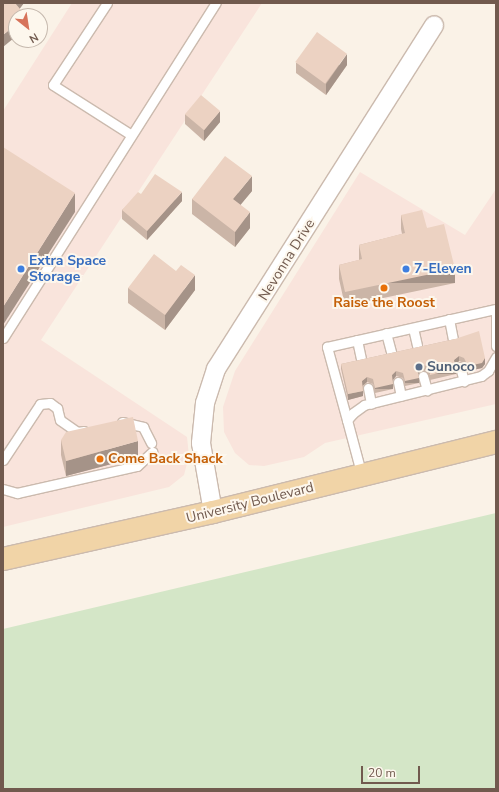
<!DOCTYPE html>
<style>
body{margin:0}
#map{position:relative;width:499px;height:792px;overflow:hidden;background:#faf2e7;font-family:"Nunito Sans",sans-serif}
div>[style]{position:absolute}
[style*='--x']{left:calc(var(--x)*1px);top:calc(var(--y)*1px);width:calc(var(--w)*1px);rotate:calc(var(--a)*1deg)}
.commercial>*{inset:0;background:#f9e4dc}
.green>*{inset:0;background:#d4e6c7}
.roads{filter:drop-shadow(1px 0 #cbbaae) drop-shadow(-1px 0 #cbbaae) drop-shadow(0 1px #cbbaae) drop-shadow(0 -1px #cbbaae)}
.service>*{height:9px;margin:-4.5px;padding:0 4.5px;transform-origin:4.5px;border-radius:4.5px;background:#fff}
.minor>*{height:18px;margin:-9px;padding:0 9px;transform-origin:9px;border-radius:9px;background:#fff}
.primary>*{height:22px;margin:-11px;padding:0 11px;transform-origin:11px;border-radius:11px;background:#f1d4a7}
.wall>*{inset:0;background:#cbb5a7}
.shaded-wall>*{inset:0;background:#a59388;transform-origin:0 0}
.building>*{inset:0;background:#ecd2c2;transform-origin:0 0}
.dots>*{width:11px;height:11px;translate:-50% -50%;box-sizing:border-box;border:2px solid #fdf7ed;border-radius:50%}
span{translate:-50% -50%;white-space:nowrap;text-align:center;line-height:1.15;-webkit-text-stroke:4px #fdf7ed;paint-order:stroke}
.street-label{font-size:14px;color:#715a4e}
.shop-label{font-size:14px;color:#366cbe;font-weight:700}
.left{translate:0 -50%;text-align:left}
.food-label{font-size:14px;color:#c56008;font-weight:700}
.service-label{font-size:14px;color:#4e5e75;font-weight:700}
.frame{position:absolute;inset:0;border:4px solid #715a4e;pointer-events:none}
.north{position:absolute;left:8px;top:8px;width:40px;height:40px;box-sizing:border-box;background:#fdf7ed;border:1px solid #c5b8ad;border-radius:50%;rotate:150deg;font-size:11px;font-weight:700;line-height:16px;text-align:center;color:#715a4e}
.north::after{content:'';display:block;margin:auto;width:14px;height:18px;background:#d7735a;clip-path:polygon(50% 0,100% 100%,50% 72%,0 100%)}
.scale{position:absolute;left:361px;top:766px;width:59px;height:18px;box-sizing:border-box;border:2px solid #715a4e;border-top:0;padding-left:5px;font-size:12px;line-height:14px;white-space:nowrap;color:#715a4e;-webkit-text-stroke:3px #fdf7ed;paint-order:stroke}
</style>
<div id="map">
<div class="commercial">
<div style="clip-path:polygon(72px 3px,262px 3px,41px 340px,187px 437px,189px 456px,184px 475px,169px 487px,3px 527px,3px 111px)"></div>
<div style="clip-path:polygon(360px 172px,465px 235px,496px 189px,496px 404px,325px 443px,304px 457px,264px 466px,249px 465px,235px 453px,224px 432px,223px 407px,235px 371px)"></div>
</div>
<div class="green">
<div style="clip-path:polygon(496px 513px,496px 789px,3px 789px,3px 629px)"></div>
</div>
<div class="roads">
<div class="service">
<div style="--x:107;--y:3;--w:98;--a:123.4"></div>
<div style="--x:53;--y:85;--w:91;--a:32.5"></div>
<div style="--x:496;--y:314;--w:32;--a:90"></div>
<div style="--x:449;--y:319;--w:20;--a:79"></div>
<div style="--x:413;--y:328;--w:18;--a:77"></div>
<div style="--x:386;--y:333;--w:20;--a:75"></div>
<div style="--x:3;--y:338;--w:397;--a:-57.6"></div>
<div style="--x:357;--y:340;--w:19;--a:78"></div>
<div style="--x:460;--y:367;--w:15;--a:74"></div>
<div style="--x:423;--y:376;--w:15;--a:74"></div>
<div style="--x:398;--y:382;--w:14;--a:78"></div>
<div style="--x:368;--y:388;--w:16;--a:79"></div>
<div style="--x:347;--y:420;--w:76;--a:-105.3"></div>
<div style="--x:327;--y:347;--w:173;--a:-12.7"></div>
<div style="--x:122;--y:422;--w:22;--a:13"></div>
<div style="--x:143;--y:427;--w:18;--a:63"></div>
<div style="--x:3;--y:460;--w:67;--a:-56.5"></div>
<div style="--x:40;--y:404;--w:10;--a:-6"></div>
<div style="--x:50;--y:403;--w:9;--a:36"></div>
<div style="--x:57;--y:408;--w:12;--a:76"></div>
<div style="--x:60;--y:420;--w:21;--a:35"></div>
<div style="--x:77;--y:432;--w:7;--a:-8"></div>
<div style="--x:362;--y:476;--w:58;--a:-105"></div>
<div style="--x:347;--y:420;--w:9;--a:-49"></div>
<div style="--x:353;--y:413;--w:14;--a:-36"></div>
<div style="--x:364;--y:405;--w:121;--a:-13.9"></div>
<div style="--x:481;--y:376;--w:9;--a:-36"></div>
<div style="--x:488;--y:371;--w:16;--a:-60"></div>
<div style="--x:3;--y:489;--w:15;--a:16"></div>
<div style="--x:17;--y:493;--w:123;--a:-12.7"></div>
<div style="--x:137;--y:466;--w:21;--a:-43"></div>
</div>
<div class="minor">
<div style="--x:213;--y:512;--w:70;--a:-99.9"></div>
<div style="--x:201;--y:443;--w:40;--a:-84.3"></div>
<div style="--x:205;--y:403;--w:36;--a:-72"></div>
<div style="--x:216;--y:369;--w:407;--a:-57.6"></div>
</div>
<div class="primary">
<div style="--x:3;--y:559;--w:215;--a:-12.6"></div>
<div style="--x:213;--y:512;--w:292;--a:-13.9"></div>
</div>
</div>
<div class="wall">
<div style="clip-path:polygon(3px 3px,24px 3px,20px 8px,16px 16px,16px 40px,14px 38px)"></div>
<div style="clip-path:polygon(296px 63px,347px 65px,326px 95px,296px 73px)"></div>
<div style="clip-path:polygon(185px 114px,220px 122px,204px 141px,185px 124px)"></div>
<div style="clip-path:polygon(252px 191px,240px 205px,250px 228px,235px 247px,192px 214px,192px 199px)"></div>
<div style="clip-path:polygon(141px 194px,182px 201px,147px 240px,122px 219px,122px 210px)"></div>
<div style="clip-path:polygon(401px 215px,427px 228px,455px 283px,345px 306px,339px 279px,339px 265px,359px 260px,359px 245px,402px 234px,401px 229px)"></div>
<div style="clip-path:polygon(128px 288px,195px 290px,165px 330px,128px 303px)"></div>
<div style="clip-path:polygon(455px 339px,485px 364px,482px 368px,468px 371px,464px 363px,459px 361px,455px 365px,456px 374px,430px 380px,427px 372px,422px 370px,418px 374px,419px 383px,405px 386px,403px 378px,396px 376px,393px 380px,393px 389px,375px 393px,373px 384px,367px 382px,363px 386px,363px 396px,348px 400px,341px 369px,341px 364px)"></div>
<div style="clip-path:polygon(61px 440px,138px 457px,66px 476px,61px 455px)"></div>
</div>
<div class="shaded-wall">
<div style="clip-path:polygon(15px 3px,24px 3px,15px 15px)"></div>
<div style="clip-path:polygon(14px 26px,14px 38px,3px 47px,3px 35px)"></div>
<div style="clip-path:polygon(347px 54px,347px 65px,326px 95px,326px 84px)"></div>
<div style="clip-path:polygon(220px 111px,220px 122px,204px 141px,204px 130px)"></div>
<div style="clip-path:polygon(252px 176px,252px 191px,233px 214px,233px 199px)"></div>
<div style="clip-path:polygon(182px 192px,182px 201px,147px 240px,147px 231px)"></div>
<div style="clip-path:polygon(75px 193px,75px 212px,3px 325px,3px 307px)"></div>
<div style="clip-path:polygon(250px 212px,250px 228px,235px 247px,235px 232px)"></div>
<div style="left:455px;top:269px;width:14px;height:112px;rotate:90deg"></div>
<div style="clip-path:polygon(195px 275px,195px 290px,165px 330px,165px 315px)"></div>
<div style="clip-path:polygon(459px 356px,459px 361px,454px 366px,454px 360px)"></div>
<div style="clip-path:polygon(485px 358px,485px 364px,482px 368px,468px 371px,468px 366px)"></div>
<div style="clip-path:polygon(422px 365px,422px 370px,417px 375px,417px 369px)"></div>
<div style="left:456px;top:369px;width:5px;height:27px;rotate:90deg"></div>
<div style="clip-path:polygon(396px 371px,396px 376px,392px 381px,392px 375px)"></div>
<div style="clip-path:polygon(367px 377px,367px 382px,362px 386px,362px 381px)"></div>
<div style="left:419px;top:378px;width:5px;height:14px;rotate:90deg"></div>
<div style="left:393px;top:384px;width:5px;height:18px;rotate:90deg"></div>
<div style="clip-path:polygon(363px 391px,363px 396px,348px 400px,348px 394px)"></div>
<div style="clip-path:polygon(138px 441px,138px 457px,66px 476px,66px 461px)"></div>
</div>
<div class="building">
<div style="clip-path:polygon(3px 3px,15px 3px,26px 16px,16px 16px,16px 28px,14px 26px,3px 35px)"></div>
<div style="left:317px;top:32px;width:37px;height:37px;rotate:36deg"></div>
<div style="left:201px;top:95px;width:25px;height:25px;rotate:40deg"></div>
<div style="clip-path:polygon(3px 147px,75px 193px,3px 307px)"></div>
<div style="clip-path:polygon(225px 156px,252px 176px,233px 199px,250px 212px,235px 232px,192px 199px)"></div>
<div style="clip-path:polygon(155px 174px,182px 192px,147px 231px,122px 210px,138px 192px,141px 194px)"></div>
<div style="clip-path:polygon(422px 210px,427px 228px,444px 224px,455px 269px,345px 292px,339px 265px,362px 259px,359px 245px,405px 233px,401px 215px)"></div>
<div style="clip-path:polygon(154px 254px,176px 271px,181px 265px,195px 275px,165px 315px,128px 288px)"></div>
<div style="clip-path:polygon(479px 331px,485px 358px,482px 363px,468px 366px,464px 358px,459px 356px,454px 360px,456px 369px,430px 375px,427px 366px,422px 365px,417px 369px,419px 378px,405px 381px,403px 373px,396px 371px,392px 375px,393px 384px,375px 388px,373px 379px,367px 377px,362px 381px,363px 391px,348px 394px,341px 364px,455px 339px)"></div>
<div style="clip-path:polygon(133px 417px,138px 441px,66px 461px,61px 440px,66px 432px)"></div>
</div>
<div class="dots">
<div style="left:21px;top:269px;background:#3f7fe0"></div>
<div style="left:406px;top:269px;background:#3f7fe0"></div>
<div style="left:384px;top:288px;background:#e8710a"></div>
<div style="left:419px;top:367px;background:#5c6f8a"></div>
<div style="left:100px;top:459px;background:#e8710a"></div>
</div>
<div class="street-label">
<span style="left:287px;top:260px;rotate:-58deg">Nevonna Drive</span>
<span style="left:250px;top:503px;rotate:-14deg">University Boulevard</span>
</div>
<div class="shop-label">
<span class="left" style="left:29px;top:269px">Extra Space<br>Storage</span>
<span class="left" style="left:414px;top:269px">7-Eleven</span>
</div>
<div class="food-label">
<span style="left:384px;top:303px">Raise the Roost</span>
<span class="left" style="left:108px;top:459px">Come Back Shack</span>
</div>
<div class="service-label">
<span class="left" style="left:427px;top:367px">Sunoco</span>
</div>
<div class="frame"></div>
<div class="north">N</div>
<div class="scale">20 m</div>
</div>
